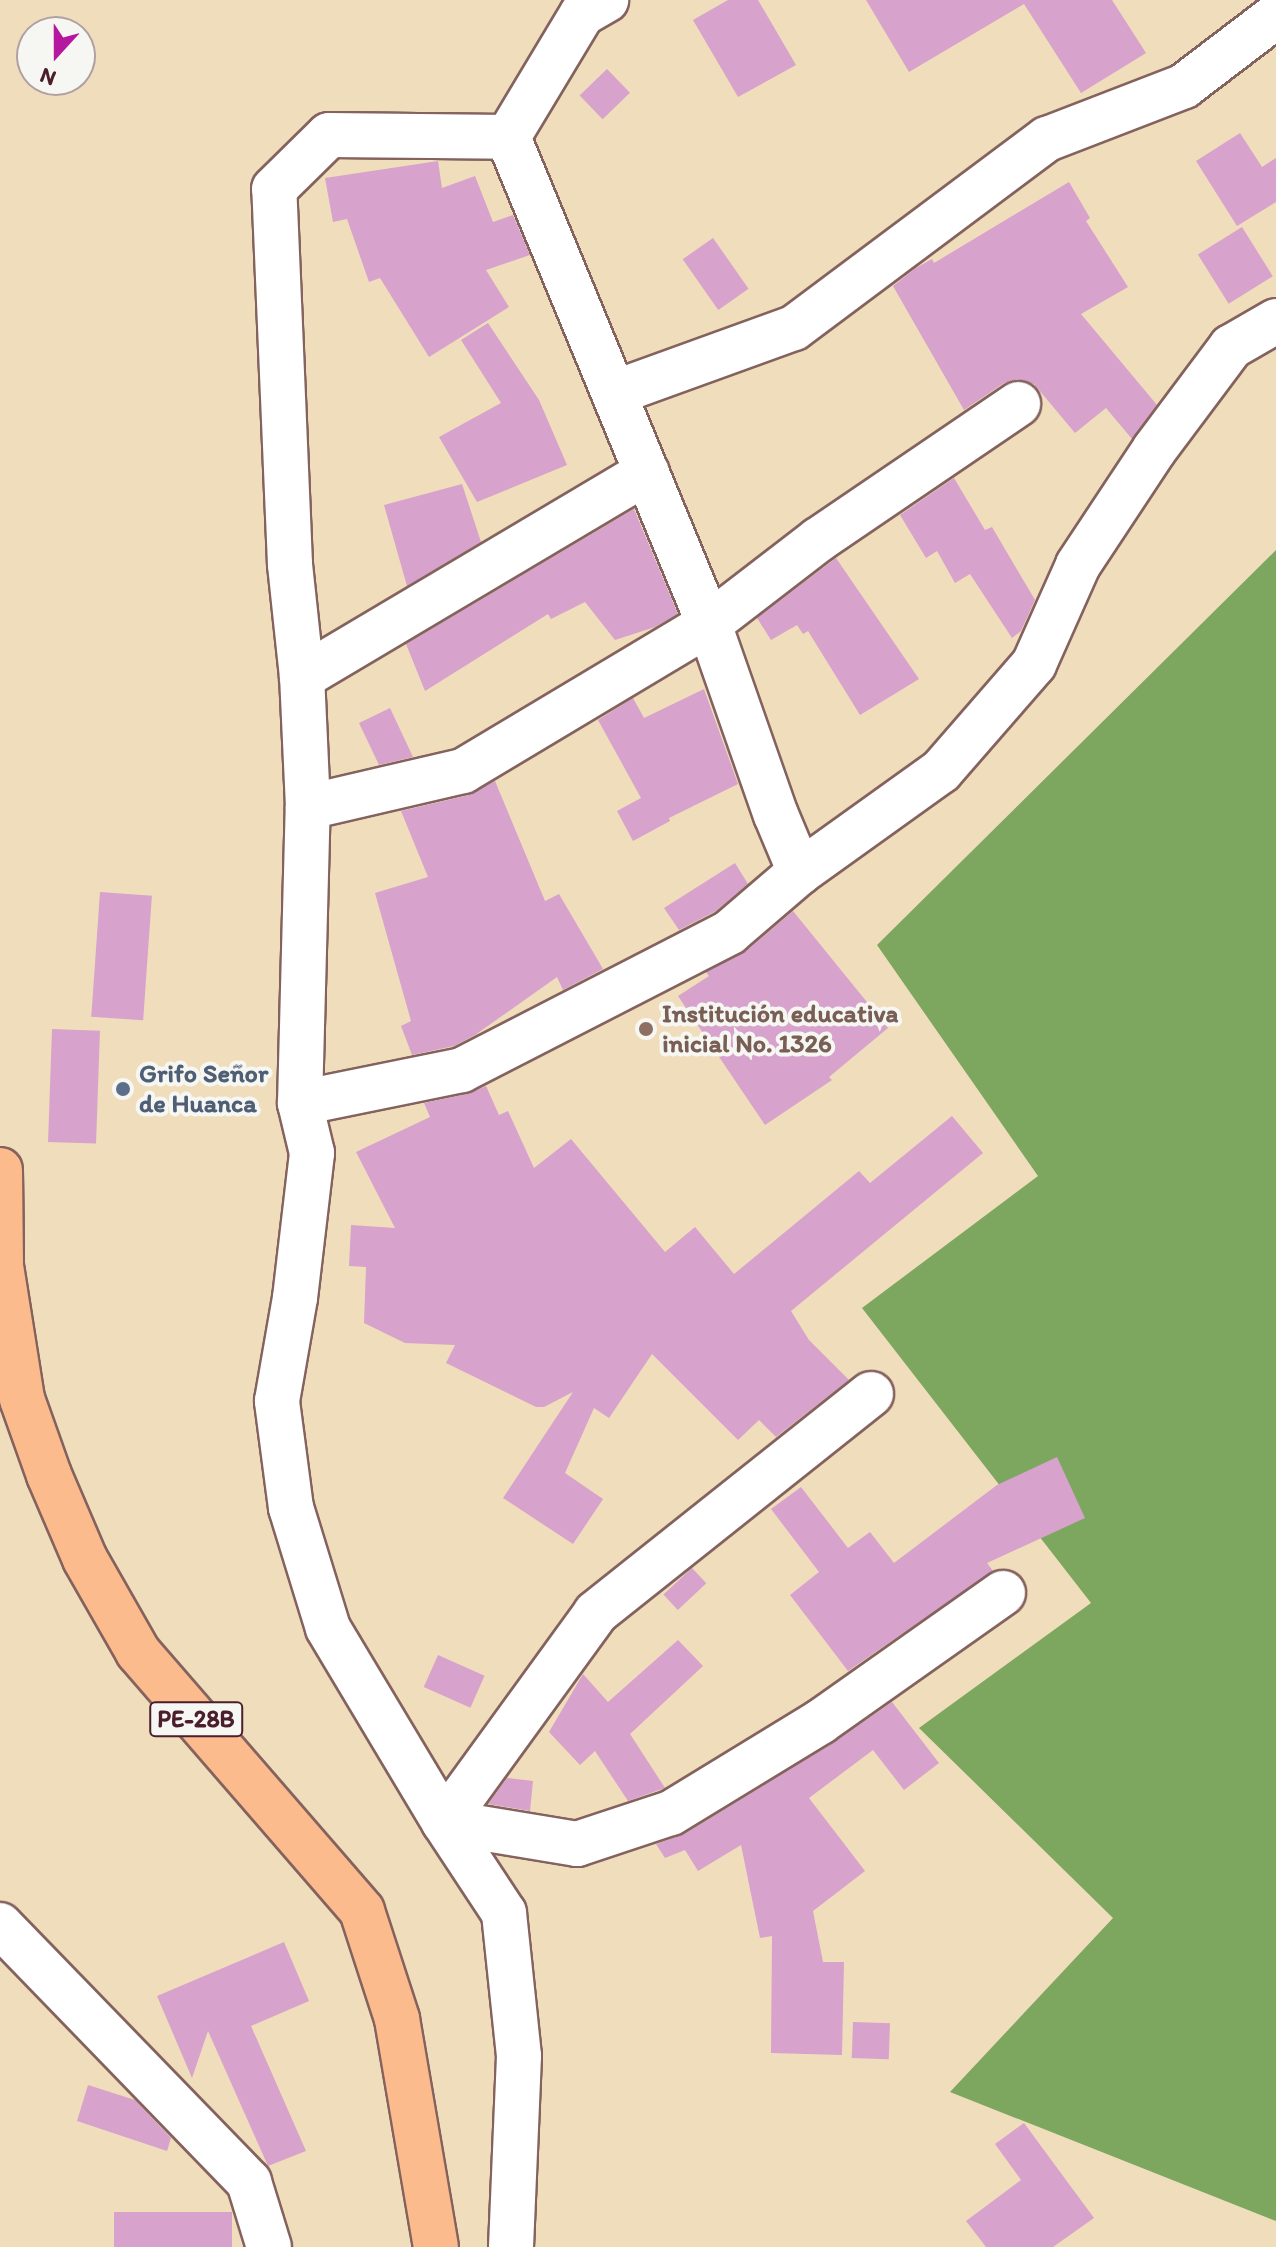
<!DOCTYPE html>
<meta charset="utf-8">
<style>
body{margin:0}
#map{position:relative;width:1276px;height:2247px;overflow:hidden;background:#f0ddbc;font-family:Itim,sans-serif}
div>[style]{position:absolute}
[style*='--x']{left:calc(var(--x)*1px);top:calc(var(--y)*1px);width:calc(var(--w)*1px);rotate:calc(var(--a)*1deg)}
.forest>*{inset:0;background:#7da75f}
.building>*{inset:0;background:#d7a2cc;transform-origin:0 0}
.roads{filter:drop-shadow(2px 0 #84625e) drop-shadow(-2px 0 #84625e) drop-shadow(0 2px #84625e) drop-shadow(0 -2px #84625e)}
.minor>*{height:44px;margin:-22px;padding:0 22px;transform-origin:22px;border-radius:22px;background:#fff}
.highway>*{height:44px;margin:-22px;padding:0 22px;transform-origin:22px;border-radius:22px;background:#fbbb8c}
.dots>*{width:22px;height:22px;translate:-50% -50%;box-sizing:border-box;border:4px solid #f6f6f2;border-radius:50%}
span{translate:-50% -50%;white-space:nowrap;text-align:center;line-height:1.15;-webkit-text-stroke:8px #f6f6f2;paint-order:stroke}
.shield-label span{padding:2px 6px;background:#f6f6f2;border:2px solid;border-radius:6px;-webkit-text-stroke-width:0}
.shield-label{font-size:24px;color:#4a1f2b;font-weight:700}
.education-label{font-size:26px;color:#785e54;font-weight:700}
.left{translate:0 -50%;text-align:left}
.service-label{font-size:26px;color:#4e5e75;font-weight:700}
.north{position:absolute;left:16px;top:16px;width:80px;height:80px;box-sizing:border-box;background:#f6f6f2;border:2px solid #b1a0a2;border-radius:50%;rotate:201deg;font-size:22px;font-weight:700;line-height:32px;text-align:center;color:#4a1f2b}
.north::after{content:'';display:block;margin:auto;width:28px;height:36px;background:#b5179e;clip-path:polygon(50% 0,100% 100%,50% 72%,0 100%)}
</style>
<div id="map">
<div class="forest">
<div style="clip-path:polygon(1276px 550px,1276px 2221px,950px 2092px,1113px 1918px,919px 1728px,1091px 1603px,862px 1308px,1038px 1176px,877px 945px)"></div>
</div>
<div class="building">
<div style="clip-path:polygon(728px 0,758px 0,796px 65px,738px 97px,693px 20px)"></div>
<div style="clip-path:polygon(866px 0,1112px 0,1146px 53px,1081px 93px,1024px 4px,909px 72px)"></div>
<div style="left:607px;top:69px;width:33px;height:38px;rotate:46deg"></div>
<div style="clip-path:polygon(1240px 133px,1262px 167px,1276px 158px,1276px 202px,1237px 226px,1196px 161px)"></div>
<div style="clip-path:polygon(438px 161px,442px 188px,475px 176px,493px 222px,513px 215px,530px 255px,486px 270px,509px 307px,429px 357px,380px 278px,369px 282px,347px 219px,333px 222px,325px 178px)"></div>
<div style="clip-path:polygon(1069px 182px,1090px 218px,1086px 221px,1128px 287px,1081px 314px,1157px 405px,1132px 439px,1106px 408px,1075px 433px,1034px 384px,1017px 379px,1004px 383px,964px 410px,893px 286px,916px 268px,932px 259px,934px 263px)"></div>
<div style="left:1242px;top:227px;width:58px;height:52px;rotate:58deg"></div>
<div style="left:713px;top:238px;width:62px;height:37px;rotate:55deg"></div>
<div style="clip-path:polygon(488px 323px,539px 400px,567px 465px,477px 502px,439px 437px,501px 403px,461px 340px)"></div>
<div style="clip-path:polygon(954px 478px,985px 530px,992px 527px,1035px 600px,1021px 631px,1012px 638px,970px 574px,955px 583px,937px 551px,926px 558px,900px 515px)"></div>
<div style="clip-path:polygon(462px 484px,481px 542px,407px 586px,384px 505px)"></div>
<div style="clip-path:polygon(634px 509px,678px 614px,655px 627px,615px 640px,585px 602px,551px 619px,548px 614px,425px 691px,406px 644px)"></div>
<div style="clip-path:polygon(836px 558px,919px 679px,860px 715px,808px 631px,803px 634px,797px 625px,771px 640px,757px 618px)"></div>
<div style="clip-path:polygon(704px 689px,738px 784px,669px 818px,670px 821px,633px 841px,617px 811px,641px 798px,598px 720px,633px 698px,644px 718px)"></div>
<div style="clip-path:polygon(390px 708px,413px 757px,379px 765px,359px 723px)"></div>
<div style="clip-path:polygon(495px 781px,545px 901px,559px 894px,603px 969px,563px 990px,557px 977px,475px 1035px,454px 1046px,412px 1055px,401px 1026px,411px 1021px,375px 893px,428px 877px,401px 811px,469px 795px)"></div>
<div style="clip-path:polygon(735px 863px,748px 884px,716px 911px,679px 930px,664px 908px)"></div>
<div style="left:100px;top:892px;width:52px;height:125px;rotate:4deg"></div>
<div style="clip-path:polygon(793px 911px,888px 1028px,829px 1077px,832px 1080px,765px 1125px,678px 996px,709px 976px,706px 972px,746px 951px)"></div>
<div style="left:52px;top:1029px;width:48px;height:113px;rotate:2deg"></div>
<div style="clip-path:polygon(486px 1086px,499px 1115px,508px 1111px,534px 1168px,571px 1139px,665px 1252px,695px 1227px,734px 1274px,859px 1171px,870px 1183px,952px 1116px,983px 1153px,791px 1311px,809px 1340px,849px 1380px,776px 1437px,759px 1420px,738px 1440px,652px 1354px,609px 1418px,594px 1408px,565px 1473px,603px 1499px,573px 1544px,503px 1498px,573px 1392px,544px 1407px,536px 1407px,446px 1363px,455px 1345px,405px 1343px,364px 1323px,366px 1267px,349px 1266px,351px 1225px,395px 1228px,356px 1152px,430px 1117px,424px 1103px,467px 1094px)"></div>
<div style="clip-path:polygon(1057px 1457px,1085px 1518px,987px 1563px,993px 1571px,848px 1671px,790px 1595px,819px 1572px,771px 1509px,801px 1487px,848px 1548px,870px 1532px,894px 1563px,997px 1485px)"></div>
<div style="left:692px;top:1568px;width:21px;height:39px;rotate:47deg"></div>
<div style="clip-path:polygon(678px 1640px,703px 1666px,630px 1734px,665px 1788px,628px 1801px,595px 1751px,580px 1765px,549px 1732px,583px 1674px,608px 1702px)"></div>
<div style="left:438px;top:1655px;width:51px;height:35px;rotate:24deg"></div>
<div style="clip-path:polygon(892px 1702px,939px 1763px,904px 1790px,873px 1750px,809px 1798px,865px 1871px,813px 1911px,823px 1962px,844px 1962px,842px 2055px,771px 2053px,772px 1936px,760px 1938px,741px 1845px,698px 1871px,685px 1850px,665px 1858px,656px 1844px,684px 1834px,833px 1743px)"></div>
<div style="clip-path:polygon(507px 1778px,533px 1781px,530px 1811px,488px 1804px)"></div>
<div style="clip-path:polygon(284px 1942px,309px 2001px,251px 2026px,306px 2151px,268px 2166px,208px 2031px,192px 2078px,157px 1996px)"></div>
<div style="left:853px;top:2022px;width:37px;height:36px;rotate:2deg"></div>
<div style="clip-path:polygon(88px 2085px,135px 2100px,171px 2138px,167px 2151px,77px 2121px)"></div>
<div style="clip-path:polygon(1024px 2123px,1094px 2218px,1053px 2247px,986px 2247px,966px 2221px,1021px 2180px,995px 2144px)"></div>
<div style="left:114px;top:2212px;width:118px;height:35px"></div>
</div>
<div class="roads">
<div class="minor">
<div style="--x:508;--y:137;--w:144;--a:-59"></div>
<div style="--x:582;--y:14;--w:28;--a:-30"></div>
<div style="--x:614;--y:393;--w:191;--a:-19.9"></div>
<div style="--x:794;--y:328;--w:316;--a:-36.8"></div>
<div style="--x:1047;--y:139;--w:147;--a:-21.1"></div>
<div style="--x:1184;--y:86;--w:116;--a:-37.3"></div>
<div style="--x:302;--y:677;--w:401;--a:-30.7"></div>
<div style="--x:308;--y:807;--w:159;--a:-13.1"></div>
<div style="--x:463;--y:771;--w:287;--a:-30.9"></div>
<div style="--x:709;--y:624;--w:138;--a:-37.6"></div>
<div style="--x:818;--y:540;--w:242;--a:-34.2"></div>
<div style="--x:300;--y:1103;--w:165;--a:-11.5"></div>
<div style="--x:462;--y:1070;--w:301;--a:-27.2"></div>
<div style="--x:730;--y:932;--w:92;--a:-40.6"></div>
<div style="--x:871;--y:1394;--w:352;--a:141.5"></div>
<div style="--x:596;--y:1613;--w:258;--a:126"></div>
<div style="--x:444;--y:1822;--w:135;--a:9.4"></div>
<div style="--x:577;--y:1844;--w:99;--a:-18.3"></div>
<div style="--x:671;--y:1813;--w:175;--a:-31.4"></div>
<div style="--x:820;--y:1722;--w:224;--a:-35.2"></div>
<div style="--x:0;--y:1925;--w:358;--a:45.9"></div>
<div style="--x:249;--y:2182;--w:68;--a:72.9"></div>
<div style="--x:511;--y:2247;--w:191;--a:-87.6"></div>
<div style="--x:519;--y:2056;--w:144;--a:-96"></div>
<div style="--x:504;--y:1913;--w:109;--a:-123.4"></div>
<div style="--x:444;--y:1822;--w:226;--a:-120.9"></div>
<div style="--x:328;--y:1628;--w:126;--a:-107.1"></div>
<div style="--x:291;--y:1508;--w:108;--a:-97.5"></div>
<div style="--x:277;--y:1401;--w:105;--a:-80.1"></div>
<div style="--x:295;--y:1298;--w:146;--a:-83.3"></div>
<div style="--x:312;--y:1153;--w:51;--a:-103.5"></div>
<div style="--x:300;--y:1103;--w:296;--a:-88.5"></div>
<div style="--x:308;--y:807;--w:130;--a:-92.6"></div>
<div style="--x:302;--y:677;--w:114;--a:-96.1"></div>
<div style="--x:290;--y:564;--w:375;--a:-92.4"></div>
<div style="--x:274;--y:189;--w:77;--a:-44.5"></div>
<div style="--x:329;--y:135;--w:179;--a:0.6"></div>
<div style="--x:508;--y:137;--w:527;--a:67.57"></div>
<div style="--x:709;--y:624;--w:202;--a:70.7"></div>
<div style="--x:776;--y:815;--w:62;--a:67.2"></div>
<div style="--x:800;--y:872;--w:173;--a:-35.6"></div>
<div style="--x:941;--y:771;--w:142;--a:-49"></div>
<div style="--x:1034;--y:664;--w:108;--a:-66"></div>
<div style="--x:1078;--y:565;--w:138;--a:-56.5"></div>
<div style="--x:1154;--y:450;--w:129;--a:-53.2"></div>
<div style="--x:1231;--y:347;--w:52;--a:-30"></div>
</div>
<div class="highway">
<div style="--x:0;--y:1170;--w:96;--a:89.4"></div>
<div style="--x:1;--y:1266;--w:135;--a:81"></div>
<div style="--x:22;--y:1399;--w:81;--a:70.4"></div>
<div style="--x:49;--y:1475;--w:91;--a:66.8"></div>
<div style="--x:85;--y:1559;--w:107;--a:60.3"></div>
<div style="--x:138;--y:1652;--w:342;--a:49.1"></div>
<div style="--x:362;--y:1911;--w:114;--a:72"></div>
<div style="--x:397;--y:2019;--w:231;--a:80.3"></div>
</div>
</div>
<div class="dots">
<div style="left:646px;top:1029px;background:#8d6e63"></div>
<div style="left:123px;top:1089px;background:#5c6f8a"></div>
</div>
<div class="shield-label">
<span style="left:196px;top:1719px">PE-28B</span>
</div>
<div class="education-label">
<span class="left" style="left:662px;top:1029px">Institución educativa<br>inicial No. 1326</span>
</div>
<div class="service-label">
<span class="left" style="left:139px;top:1089px">Grifo Señor<br>de Huanca</span>
</div>
<div class="north">N</div>
</div>
